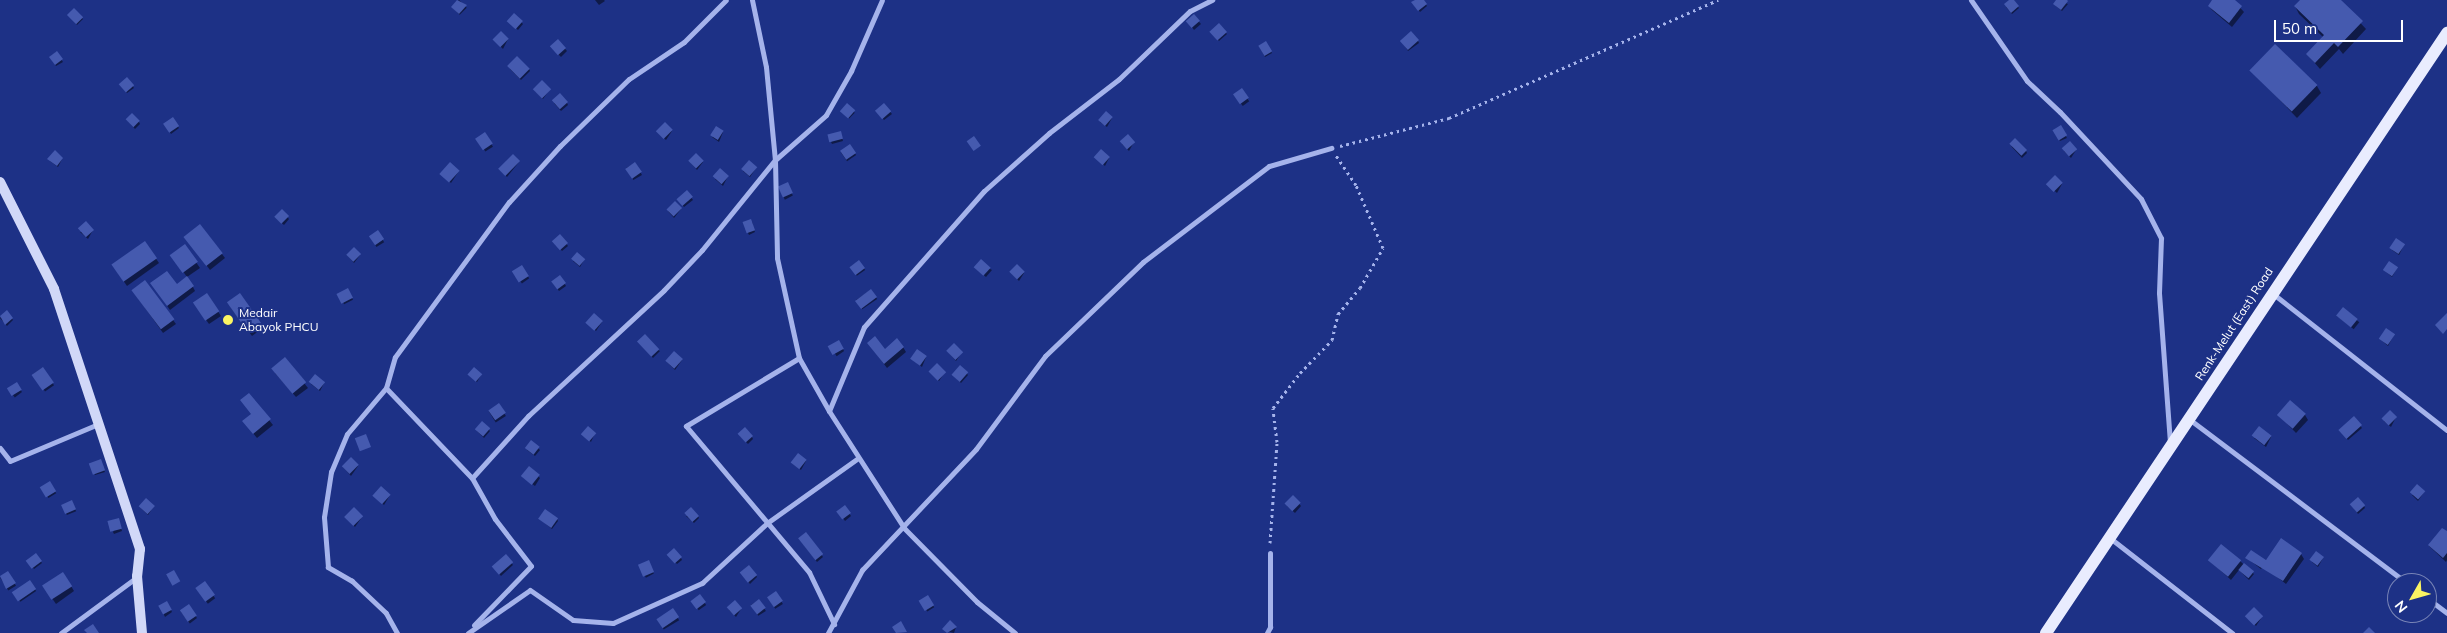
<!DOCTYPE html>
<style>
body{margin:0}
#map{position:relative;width:2447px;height:633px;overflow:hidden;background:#1d3186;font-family:Mulish,sans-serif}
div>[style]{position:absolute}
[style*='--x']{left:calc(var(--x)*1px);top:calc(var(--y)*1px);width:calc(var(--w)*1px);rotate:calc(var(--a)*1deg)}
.shadow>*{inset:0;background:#0007;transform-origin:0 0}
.building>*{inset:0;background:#455aaf;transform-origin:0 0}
.path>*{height:3px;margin-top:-1.5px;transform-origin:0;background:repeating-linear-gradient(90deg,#a5b3eb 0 2.5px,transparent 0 6.5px)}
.street>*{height:5px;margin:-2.5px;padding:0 2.5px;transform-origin:2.5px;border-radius:2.5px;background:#a5b3eb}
.secondary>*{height:10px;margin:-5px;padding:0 5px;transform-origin:5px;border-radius:5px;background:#d1d8f8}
.primary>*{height:12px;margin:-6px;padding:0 6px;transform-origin:6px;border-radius:6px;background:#e9ecfe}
.dots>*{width:14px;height:14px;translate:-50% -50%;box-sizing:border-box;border:2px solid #1d3186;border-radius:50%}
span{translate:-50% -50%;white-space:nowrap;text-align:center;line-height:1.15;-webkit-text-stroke:4px #1d3186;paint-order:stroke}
.poi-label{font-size:12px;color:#fff}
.left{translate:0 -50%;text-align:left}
.street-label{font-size:12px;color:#fff}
.north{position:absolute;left:2387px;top:573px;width:50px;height:50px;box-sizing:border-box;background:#1d3186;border:1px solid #7783b6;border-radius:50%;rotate:232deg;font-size:14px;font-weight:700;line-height:20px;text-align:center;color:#fff}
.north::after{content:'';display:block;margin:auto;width:18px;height:22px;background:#fbf463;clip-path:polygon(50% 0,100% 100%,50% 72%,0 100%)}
.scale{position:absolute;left:2274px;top:20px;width:129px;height:22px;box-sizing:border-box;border:2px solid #fff;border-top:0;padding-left:6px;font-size:15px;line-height:18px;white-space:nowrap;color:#fff;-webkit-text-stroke:4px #1d3186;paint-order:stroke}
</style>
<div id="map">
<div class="shadow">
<div style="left:459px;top:0;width:11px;height:10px;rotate:45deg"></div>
<div style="clip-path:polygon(595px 0,604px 0,605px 1px,599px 5px)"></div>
<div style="clip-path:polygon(1417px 0,1423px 0,1427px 6px,1420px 12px,1413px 3px)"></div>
<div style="clip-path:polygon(2012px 0,2019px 8px,2012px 14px,2006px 7px)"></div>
<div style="clip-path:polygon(2057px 0,2068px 4px,2062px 11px,2056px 6px)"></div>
<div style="clip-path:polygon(2214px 0,2233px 0,2244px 12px,2232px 27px,2212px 10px,2209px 6px)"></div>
<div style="clip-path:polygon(2301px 0,2339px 0,2366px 29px,2343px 54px,2339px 49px,2320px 69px,2307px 54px,2323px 37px,2299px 14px,2295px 6px)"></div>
<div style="clip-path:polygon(514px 15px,523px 24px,518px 30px,510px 23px)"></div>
<div style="clip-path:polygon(1194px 16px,1201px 24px,1194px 30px,1189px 23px)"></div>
<div style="clip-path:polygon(70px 17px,82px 18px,83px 19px,77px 25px)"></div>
<div style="clip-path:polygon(1212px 33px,1226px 33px,1227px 34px,1219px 41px)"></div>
<div style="clip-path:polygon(508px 39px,503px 49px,494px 40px)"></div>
<div style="clip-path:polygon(1401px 40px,1418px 41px,1419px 43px,1408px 51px)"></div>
<div style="clip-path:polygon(558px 41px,567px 51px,561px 57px,553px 49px)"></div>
<div style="clip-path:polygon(1265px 42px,1272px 53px,1265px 57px,1259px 46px)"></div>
<div style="clip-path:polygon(56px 52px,63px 62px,56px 66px,50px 57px)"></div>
<div style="clip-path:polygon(510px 69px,529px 69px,530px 71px,521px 80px)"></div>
<div style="clip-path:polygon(2252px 71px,2317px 86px,2321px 93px,2297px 118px)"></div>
<div style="clip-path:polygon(127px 78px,134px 88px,127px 93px,121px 86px)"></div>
<div style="clip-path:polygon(550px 89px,543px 99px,535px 91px)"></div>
<div style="left:1241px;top:90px;width:14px;height:8px;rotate:54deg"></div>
<div style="clip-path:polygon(554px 103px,567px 103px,568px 105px,561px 111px)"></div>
<div style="left:847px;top:105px;width:11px;height:8px;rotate:45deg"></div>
<div style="clip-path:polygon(884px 105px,892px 114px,884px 120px,878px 113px)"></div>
<div style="clip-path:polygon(1112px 118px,1107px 127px,1100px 122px)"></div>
<div style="clip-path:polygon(172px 119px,179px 128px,171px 134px,165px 124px)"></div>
<div style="clip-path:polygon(128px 121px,139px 122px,140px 124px,135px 129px)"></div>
<div style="clip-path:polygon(2060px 127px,2067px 138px,2060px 141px,2054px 131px)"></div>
<div style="clip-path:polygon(672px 131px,666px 140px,659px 134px)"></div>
<div style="clip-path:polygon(723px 132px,719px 142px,712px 137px)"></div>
<div style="left:485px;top:134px;width:15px;height:9px;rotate:58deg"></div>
<div style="clip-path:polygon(841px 134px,843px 141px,832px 144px,831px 142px)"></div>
<div style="clip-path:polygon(1134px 142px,1129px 151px,1122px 144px)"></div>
<div style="left:850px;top:146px;width:11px;height:11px;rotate:56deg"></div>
<div style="clip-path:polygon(2011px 146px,2026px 151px,2027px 153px,2022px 158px)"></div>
<div style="clip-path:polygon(2076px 150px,2071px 158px,2064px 151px)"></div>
<div style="clip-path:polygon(1109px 158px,1105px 166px,1097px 159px)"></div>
<div style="clip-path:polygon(62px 159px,58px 167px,50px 161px)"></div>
<div style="clip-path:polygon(519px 162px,507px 177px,501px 171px)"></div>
<div style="clip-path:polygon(703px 162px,697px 170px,691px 163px)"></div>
<div style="left:635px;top:163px;width:14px;height:10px;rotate:60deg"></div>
<div style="clip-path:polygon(756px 168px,750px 177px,743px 171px)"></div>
<div style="clip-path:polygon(459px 171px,451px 183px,442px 175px)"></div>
<div style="clip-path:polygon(728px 176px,723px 186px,715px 179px)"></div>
<div style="left:787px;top:184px;width:13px;height:9px;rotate:63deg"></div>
<div style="clip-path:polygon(2062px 184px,2057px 193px,2049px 186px)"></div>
<div style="clip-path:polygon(687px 192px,693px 200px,684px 207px,679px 201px)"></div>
<div style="clip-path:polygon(681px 209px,674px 218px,668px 211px)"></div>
<div style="clip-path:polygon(282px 211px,289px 219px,284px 225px,277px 219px)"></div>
<div style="clip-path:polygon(752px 222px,755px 232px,749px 235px,748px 233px)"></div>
<div style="clip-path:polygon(93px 230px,88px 239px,80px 232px)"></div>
<div style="left:378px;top:232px;width:12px;height:9px;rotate:59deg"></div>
<div style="clip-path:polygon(560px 236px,568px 246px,562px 251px,555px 243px)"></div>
<div style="clip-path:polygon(185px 237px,222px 254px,225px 258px,210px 270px)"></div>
<div style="clip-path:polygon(145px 243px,159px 263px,127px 286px,116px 270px)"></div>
<div style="clip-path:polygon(2404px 245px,2399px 255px,2392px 250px)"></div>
<div style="clip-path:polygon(185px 246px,200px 268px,187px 277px,175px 260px)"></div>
<div style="clip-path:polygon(360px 255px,354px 263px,348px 256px)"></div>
<div style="clip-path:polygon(584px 260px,580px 267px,573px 261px)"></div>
<div style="left:859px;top:261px;width:11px;height:10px;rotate:56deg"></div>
<div style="left:521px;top:267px;width:14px;height:9px;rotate:54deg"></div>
<div style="clip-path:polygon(2397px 268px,2392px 277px,2384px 270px)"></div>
<div style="clip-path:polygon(976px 269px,990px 269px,992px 270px,986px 277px)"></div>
<div style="clip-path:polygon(1024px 273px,1019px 281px,1012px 274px)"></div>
<div style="clip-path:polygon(560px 276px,566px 286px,559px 291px,552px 282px)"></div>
<div style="clip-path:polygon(145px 282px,176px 324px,163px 333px,136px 295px)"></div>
<div style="clip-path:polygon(176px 286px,193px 287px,195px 291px,170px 310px,155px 288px)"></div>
<div style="left:348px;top:290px;width:11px;height:10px;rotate:63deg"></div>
<div style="left:871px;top:290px;width:11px;height:18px;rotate:56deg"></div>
<div style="clip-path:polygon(207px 294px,221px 316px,209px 324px,197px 307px)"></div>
<div style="clip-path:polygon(231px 308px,260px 323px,263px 328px,252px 336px)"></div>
<div style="left:2343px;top:309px;width:21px;height:9px;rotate:39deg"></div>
<div style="clip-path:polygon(7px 312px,13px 320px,7px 326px,0 318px)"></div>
<div style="clip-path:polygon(602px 322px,596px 331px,588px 324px)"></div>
<div style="clip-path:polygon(2394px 335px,2388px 346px,2380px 339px)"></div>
<div style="left:838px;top:342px;width:11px;height:9px;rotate:56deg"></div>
<div style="clip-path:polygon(868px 343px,885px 350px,903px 347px,906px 352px,887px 368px)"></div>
<div style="clip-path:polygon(640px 344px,658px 350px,660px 351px,653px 358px)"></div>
<div style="clip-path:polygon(962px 352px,956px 361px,949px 353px)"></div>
<div style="clip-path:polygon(926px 357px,922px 367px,912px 359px)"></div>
<div style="clip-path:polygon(284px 358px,308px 388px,296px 397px,275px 373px)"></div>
<div style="clip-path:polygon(682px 360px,675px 370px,667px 362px)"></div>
<div style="clip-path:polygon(960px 366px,968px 375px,961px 383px,954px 376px)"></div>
<div style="left:42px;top:368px;width:21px;height:11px;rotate:55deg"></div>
<div style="clip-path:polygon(945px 372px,939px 381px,932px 374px)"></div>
<div style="clip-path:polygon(481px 375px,477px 382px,470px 376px)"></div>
<div style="clip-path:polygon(324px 383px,320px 391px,311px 384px)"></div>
<div style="left:16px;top:384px;width:10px;height:9px;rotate:53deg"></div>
<div style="clip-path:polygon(249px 395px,273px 425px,257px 438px,247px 426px,252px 414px)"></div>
<div style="left:499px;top:405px;width:13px;height:12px;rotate:58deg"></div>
<div style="clip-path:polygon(2279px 415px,2305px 415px,2308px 420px,2296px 433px)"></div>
<div style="clip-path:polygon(2396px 417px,2391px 427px,2384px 421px)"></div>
<div style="clip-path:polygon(2354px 418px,2362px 428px,2348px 440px,2341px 432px)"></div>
<div style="clip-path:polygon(482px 423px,490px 431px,484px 438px,477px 431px)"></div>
<div style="clip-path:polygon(595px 433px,591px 442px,583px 435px)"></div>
<div style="clip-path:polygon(740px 436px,752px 437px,753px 439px,748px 444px)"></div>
<div style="clip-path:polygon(2271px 437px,2266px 447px,2254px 438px)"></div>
<div style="clip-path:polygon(531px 442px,540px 450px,535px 456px,527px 450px)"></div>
<div style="clip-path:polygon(806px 461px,801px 470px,793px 464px)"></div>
<div style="clip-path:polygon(101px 463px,105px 472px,95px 475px,94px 473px)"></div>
<div style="clip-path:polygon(358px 466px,351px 476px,343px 467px)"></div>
<div style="clip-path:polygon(529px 468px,540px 478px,535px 486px,524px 478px)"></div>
<div style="left:50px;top:483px;width:12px;height:9px;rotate:59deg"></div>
<div style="clip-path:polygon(2424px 492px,2418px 501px,2412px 495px)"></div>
<div style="clip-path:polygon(390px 495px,384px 505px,375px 497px)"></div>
<div style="clip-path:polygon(1293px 497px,1301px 506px,1295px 513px,1287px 506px)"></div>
<div style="left:72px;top:501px;width:11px;height:10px;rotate:68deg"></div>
<div style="clip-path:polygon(154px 506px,148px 515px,141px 508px)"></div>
<div style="clip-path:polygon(2352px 506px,2364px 506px,2365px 508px,2358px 514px)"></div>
<div style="clip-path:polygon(845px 507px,851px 516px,845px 521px,839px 512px)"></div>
<div style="clip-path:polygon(686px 516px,698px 516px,699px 518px,694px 523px)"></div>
<div style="clip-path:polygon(362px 517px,355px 527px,347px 519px)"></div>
<div style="clip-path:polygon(540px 519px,557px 519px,558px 521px,552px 529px)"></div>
<div style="clip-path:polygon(119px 522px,122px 531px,114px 534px,113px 532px)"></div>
<div style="clip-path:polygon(2447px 533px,2447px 560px,2446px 562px,2429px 546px)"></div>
<div style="clip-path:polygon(806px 534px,823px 557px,817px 562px,801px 541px)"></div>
<div style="clip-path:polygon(2301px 554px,2304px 559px,2286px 584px,2263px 566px,2261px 569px,2247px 558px,2265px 560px)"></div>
<div style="left:36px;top:555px;width:10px;height:10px;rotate:53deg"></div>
<div style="clip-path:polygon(506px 556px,513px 565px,501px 576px,495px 569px)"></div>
<div style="clip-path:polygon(670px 557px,681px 558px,682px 560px,677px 564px)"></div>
<div style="clip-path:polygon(2323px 558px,2318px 567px,2312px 562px)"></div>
<div style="clip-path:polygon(2209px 560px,2240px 561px,2254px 574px,2249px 580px,2239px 570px,2231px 580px)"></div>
<div style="left:648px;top:562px;width:13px;height:9px;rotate:63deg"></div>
<div style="left:8px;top:573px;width:15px;height:9px;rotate:58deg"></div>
<div style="clip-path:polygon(743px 575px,756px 575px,757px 577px,750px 584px)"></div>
<div style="left:30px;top:582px;width:11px;height:19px;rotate:56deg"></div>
<div style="left:204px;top:583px;width:19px;height:9px;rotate:54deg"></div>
<div style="clip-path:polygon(71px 586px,74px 591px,56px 604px,47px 591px)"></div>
<div style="left:776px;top:593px;width:13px;height:9px;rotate:58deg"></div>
<div style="left:700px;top:596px;width:11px;height:9px;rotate:56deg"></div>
<div style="left:928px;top:597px;width:12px;height:8px;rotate:59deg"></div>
<div style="left:759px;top:600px;width:13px;height:9px;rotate:58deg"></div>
<div style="clip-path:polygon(167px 602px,172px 612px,165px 617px,160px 606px)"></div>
<div style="left:188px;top:606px;width:15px;height:9px;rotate:53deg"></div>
<div style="clip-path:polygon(741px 609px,736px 617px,729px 610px)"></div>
<div style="left:673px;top:610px;width:12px;height:18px;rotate:59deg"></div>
<div style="clip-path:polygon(2262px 617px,2256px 626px,2248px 618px)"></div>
<div style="clip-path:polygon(956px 627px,954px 633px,945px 631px)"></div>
</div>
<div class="building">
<div style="clip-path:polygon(457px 0,467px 5px,459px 14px,451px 7px)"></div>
<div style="clip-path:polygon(1415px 0,1424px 0,1427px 4px,1418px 11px,1411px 2px)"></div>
<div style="clip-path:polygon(2009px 0,2014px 0,2019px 6px,2011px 13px,2004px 4px)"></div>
<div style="clip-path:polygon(2056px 0,2067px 0,2068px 1px,2061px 10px,2053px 4px)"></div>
<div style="clip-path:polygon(2212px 0,2235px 0,2242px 6px,2229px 23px,2208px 6px)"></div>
<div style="clip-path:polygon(2300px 0,2341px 0,2363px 21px,2338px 47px,2334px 43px,2315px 63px,2306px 54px,2324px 35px,2294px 6px)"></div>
<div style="left:74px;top:8px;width:13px;height:10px;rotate:45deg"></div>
<div style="left:514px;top:13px;width:12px;height:11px;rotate:42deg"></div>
<div style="left:1194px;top:14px;width:9px;height:11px;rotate:49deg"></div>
<div style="left:1219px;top:23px;width:12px;height:13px;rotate:48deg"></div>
<div style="left:501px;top:31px;width:11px;height:12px;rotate:45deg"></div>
<div style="left:1411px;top:31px;width:12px;height:15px;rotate:48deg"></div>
<div style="left:558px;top:39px;width:12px;height:11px;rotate:48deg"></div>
<div style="left:1266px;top:41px;width:12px;height:9px;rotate:59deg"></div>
<div style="left:2275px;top:44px;width:59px;height:37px;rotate:44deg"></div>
<div style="left:57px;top:51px;width:10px;height:10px;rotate:53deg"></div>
<div style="left:517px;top:56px;width:18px;height:14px;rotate:45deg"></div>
<div style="left:127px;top:77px;width:11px;height:11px;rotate:49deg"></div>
<div style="left:542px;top:80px;width:13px;height:13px;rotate:45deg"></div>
<div style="left:1242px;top:88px;width:12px;height:11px;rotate:55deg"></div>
<div style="left:560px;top:93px;width:12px;height:11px;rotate:48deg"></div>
<div style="left:847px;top:103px;width:11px;height:11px;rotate:41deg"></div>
<div style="left:884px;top:103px;width:11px;height:12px;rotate:49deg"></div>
<div style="left:1106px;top:111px;width:9px;height:12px;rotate:41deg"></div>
<div style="left:132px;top:113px;width:11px;height:9px;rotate:45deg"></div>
<div style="left:173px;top:117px;width:11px;height:12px;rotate:56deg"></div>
<div style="left:665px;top:122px;width:11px;height:13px;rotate:45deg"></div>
<div style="left:2061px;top:125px;width:12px;height:10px;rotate:59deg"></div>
<div style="left:716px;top:126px;width:9px;height:11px;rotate:32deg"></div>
<div style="left:841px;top:131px;width:8px;height:14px;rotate:76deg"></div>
<div style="left:485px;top:132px;width:14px;height:12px;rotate:56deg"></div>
<div style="left:1128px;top:134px;width:11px;height:11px;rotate:49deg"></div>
<div style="left:974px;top:136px;width:12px;height:9px;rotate:55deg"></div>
<div style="left:2015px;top:138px;width:17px;height:8px;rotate:45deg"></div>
<div style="left:2070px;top:141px;width:11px;height:11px;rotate:49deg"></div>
<div style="left:850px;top:144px;width:11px;height:12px;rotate:56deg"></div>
<div style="left:1101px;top:149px;width:12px;height:11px;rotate:42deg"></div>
<div style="clip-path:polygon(55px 150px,63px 158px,57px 166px,47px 159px)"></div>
<div style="left:696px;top:153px;width:11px;height:11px;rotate:45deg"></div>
<div style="left:513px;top:154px;width:10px;height:21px;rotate:45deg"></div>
<div style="left:749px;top:160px;width:11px;height:12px;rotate:41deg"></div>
<div style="left:450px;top:162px;width:13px;height:16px;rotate:42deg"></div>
<div style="left:635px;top:162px;width:12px;height:12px;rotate:55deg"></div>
<div style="left:720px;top:168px;width:12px;height:11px;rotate:42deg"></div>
<div style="left:2055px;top:175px;width:11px;height:13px;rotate:45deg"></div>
<div style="left:788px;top:182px;width:12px;height:11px;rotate:66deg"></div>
<div style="left:687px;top:190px;width:9px;height:14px;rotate:49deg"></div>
<div style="left:675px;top:201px;width:10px;height:12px;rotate:45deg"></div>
<div style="left:282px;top:209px;width:10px;height:11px;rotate:45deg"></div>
<div style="left:751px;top:219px;width:12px;height:9px;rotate:70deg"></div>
<div style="left:86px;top:221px;width:12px;height:11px;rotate:48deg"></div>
<div style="left:200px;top:224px;width:37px;height:21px;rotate:52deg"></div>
<div style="left:378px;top:230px;width:11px;height:11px;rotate:56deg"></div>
<div style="left:560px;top:234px;width:12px;height:11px;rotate:48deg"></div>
<div style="left:2396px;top:238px;width:11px;height:12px;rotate:34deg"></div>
<div style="left:145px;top:241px;width:21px;height:41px;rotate:55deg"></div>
<div style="left:185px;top:244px;width:22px;height:19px;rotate:54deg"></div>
<div style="left:354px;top:247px;width:10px;height:11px;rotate:45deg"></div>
<div style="left:577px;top:252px;width:11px;height:9px;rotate:41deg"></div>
<div style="left:981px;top:259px;width:13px;height:11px;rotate:42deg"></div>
<div style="left:859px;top:260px;width:10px;height:12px;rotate:53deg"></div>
<div style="left:2389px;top:261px;width:11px;height:11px;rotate:34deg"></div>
<div style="left:1017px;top:264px;width:11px;height:11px;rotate:45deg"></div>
<div style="left:522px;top:265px;width:13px;height:12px;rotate:58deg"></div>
<div style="clip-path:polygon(167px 271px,177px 284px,187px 276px,194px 286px,167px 306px,150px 283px)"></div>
<div style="left:560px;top:275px;width:10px;height:11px;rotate:53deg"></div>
<div style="left:145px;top:280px;width:49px;height:17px;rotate:53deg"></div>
<div style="left:348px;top:288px;width:11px;height:13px;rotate:63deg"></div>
<div style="left:871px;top:289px;width:10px;height:20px;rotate:53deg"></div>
<div style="left:207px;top:293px;width:22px;height:17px;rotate:56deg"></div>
<div style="left:240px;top:293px;width:37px;height:16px;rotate:55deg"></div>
<div style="left:2343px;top:307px;width:19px;height:11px;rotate:39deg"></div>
<div style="clip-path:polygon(7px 310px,13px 318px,5px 325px,0 316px)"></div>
<div style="left:594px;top:313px;width:12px;height:13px;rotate:42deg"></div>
<div style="clip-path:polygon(2447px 313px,2447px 329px,2443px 334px,2435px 325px)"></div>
<div style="left:2386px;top:328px;width:11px;height:13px;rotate:34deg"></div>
<div style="left:645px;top:334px;width:21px;height:11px;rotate:47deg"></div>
<div style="clip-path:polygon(875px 336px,885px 349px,897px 338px,904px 347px,884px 364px,867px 343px)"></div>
<div style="left:839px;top:340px;width:10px;height:13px;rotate:61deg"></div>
<div style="left:954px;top:343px;width:13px;height:11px;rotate:45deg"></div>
<div style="left:917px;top:349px;width:12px;height:12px;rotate:35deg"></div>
<div style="left:674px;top:351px;width:12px;height:13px;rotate:42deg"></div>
<div style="left:285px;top:357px;width:33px;height:18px;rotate:50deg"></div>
<div style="left:937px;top:363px;width:13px;height:12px;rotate:45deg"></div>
<div style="left:960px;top:365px;width:11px;height:13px;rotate:41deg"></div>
<div style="left:43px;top:367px;width:19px;height:14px;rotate:55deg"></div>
<div style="left:474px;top:367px;width:11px;height:10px;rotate:41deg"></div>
<div style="left:315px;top:374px;width:13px;height:10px;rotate:39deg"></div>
<div style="left:17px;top:382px;width:9px;height:12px;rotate:58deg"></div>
<div style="clip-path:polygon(249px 393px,271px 419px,253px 434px,242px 421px,251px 414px,240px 400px)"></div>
<div style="left:2290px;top:400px;width:21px;height:20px;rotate:41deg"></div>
<div style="left:499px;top:403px;width:12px;height:13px;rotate:55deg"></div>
<div style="left:2390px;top:410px;width:10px;height:12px;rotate:45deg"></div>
<div style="left:2354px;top:416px;width:12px;height:21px;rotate:48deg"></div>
<div style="left:482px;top:421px;width:11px;height:11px;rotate:41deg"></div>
<div style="left:588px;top:426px;width:11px;height:11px;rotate:41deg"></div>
<div style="left:2259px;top:426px;width:16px;height:12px;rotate:38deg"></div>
<div style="left:745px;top:427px;width:12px;height:10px;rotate:48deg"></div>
<div style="left:366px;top:434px;width:14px;height:12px;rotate:69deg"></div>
<div style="left:531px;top:440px;width:11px;height:10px;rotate:38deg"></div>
<div style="left:798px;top:453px;width:11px;height:12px;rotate:38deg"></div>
<div style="left:351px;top:457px;width:11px;height:13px;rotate:45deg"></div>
<div style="left:101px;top:459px;width:12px;height:13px;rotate:70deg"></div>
<div style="left:529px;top:466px;width:14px;height:13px;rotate:39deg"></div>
<div style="left:50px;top:481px;width:12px;height:12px;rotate:59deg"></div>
<div style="left:2417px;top:484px;width:11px;height:11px;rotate:41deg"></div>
<div style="left:381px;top:486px;width:13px;height:13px;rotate:42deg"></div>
<div style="left:1293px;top:495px;width:11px;height:12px;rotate:45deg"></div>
<div style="left:2358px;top:497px;width:11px;height:11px;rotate:49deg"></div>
<div style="left:146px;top:498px;width:12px;height:11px;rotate:42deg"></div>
<div style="left:72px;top:500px;width:10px;height:12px;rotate:66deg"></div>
<div style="left:845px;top:505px;width:10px;height:11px;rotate:53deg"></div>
<div style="left:354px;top:507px;width:13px;height:14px;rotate:45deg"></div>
<div style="left:691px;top:507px;width:12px;height:9px;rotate:48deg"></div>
<div style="left:545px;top:509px;width:16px;height:12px;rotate:35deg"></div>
<div style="left:119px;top:518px;width:11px;height:12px;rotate:75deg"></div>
<div style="clip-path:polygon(2442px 528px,2447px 531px,2447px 553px,2443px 558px,2428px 545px)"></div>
<div style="left:806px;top:532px;width:28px;height:10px;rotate:52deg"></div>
<div style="clip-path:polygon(2281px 538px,2302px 553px,2283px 581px,2245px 558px,2251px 550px,2266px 560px)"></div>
<div style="left:2221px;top:544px;width:26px;height:21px;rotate:39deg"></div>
<div style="left:674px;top:548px;width:12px;height:10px;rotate:48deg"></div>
<div style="left:2316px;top:551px;width:10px;height:11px;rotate:37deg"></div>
<div style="left:36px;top:553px;width:10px;height:13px;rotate:53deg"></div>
<div style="left:506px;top:554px;width:11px;height:19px;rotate:49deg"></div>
<div style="left:649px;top:560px;width:13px;height:12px;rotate:67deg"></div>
<div style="left:2244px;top:563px;width:13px;height:9px;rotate:39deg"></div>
<div style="left:749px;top:565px;width:13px;height:12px;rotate:51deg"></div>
<div style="left:174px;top:570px;width:13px;height:9px;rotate:61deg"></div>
<div style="clip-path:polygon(8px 571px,16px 583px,6px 589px,0 576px)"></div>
<div style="left:63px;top:572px;width:17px;height:25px;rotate:57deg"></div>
<div style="left:30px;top:580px;width:11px;height:22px;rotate:56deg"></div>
<div style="left:205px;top:581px;width:17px;height:12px;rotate:54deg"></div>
<div style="left:776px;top:591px;width:12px;height:11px;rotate:55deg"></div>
<div style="left:700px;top:594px;width:10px;height:12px;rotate:53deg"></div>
<div style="left:928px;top:595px;width:12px;height:11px;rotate:59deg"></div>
<div style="left:759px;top:599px;width:11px;height:11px;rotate:52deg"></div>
<div style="left:735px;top:600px;width:11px;height:11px;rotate:49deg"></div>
<div style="left:167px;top:601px;width:10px;height:10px;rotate:61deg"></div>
<div style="left:189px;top:604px;width:14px;height:11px;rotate:56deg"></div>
<div style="left:2254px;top:607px;width:13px;height:13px;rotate:45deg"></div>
<div style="left:673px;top:608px;width:11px;height:20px;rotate:56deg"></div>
<div style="clip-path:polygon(950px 620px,957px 627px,947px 633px,942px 629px)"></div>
<div style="clip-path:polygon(901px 621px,907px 632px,896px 633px,892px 627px)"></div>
<div style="clip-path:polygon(93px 624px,99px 633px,87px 633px,84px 630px)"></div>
<div style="clip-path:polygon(2369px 627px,2375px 633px,2363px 633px)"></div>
</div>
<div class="path">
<div style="--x:1340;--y:146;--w:113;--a:-14.4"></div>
<div style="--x:1449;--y:118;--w:294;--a:-23.7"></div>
<div style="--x:1270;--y:543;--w:101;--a:-86"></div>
<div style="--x:1277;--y:442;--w:34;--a:-97"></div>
<div style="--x:1273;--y:408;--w:44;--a:-52.4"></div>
<div style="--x:1300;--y:373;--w:46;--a:-45.9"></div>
<div style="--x:1332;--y:340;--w:27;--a:-77"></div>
<div style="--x:1338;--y:314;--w:34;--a:-50"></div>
<div style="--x:1360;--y:288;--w:46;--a:-60.1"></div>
<div style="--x:1383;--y:248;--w:69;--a:-113.2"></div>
<div style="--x:1356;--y:185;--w:36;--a:-124"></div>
</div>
<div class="street">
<div style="--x:752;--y:0;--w:68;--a:78.2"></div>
<div style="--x:766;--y:67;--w:93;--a:84.5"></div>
<div style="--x:775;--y:160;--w:98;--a:88.8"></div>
<div style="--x:777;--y:258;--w:102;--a:77.6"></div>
<div style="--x:799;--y:358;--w:61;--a:60.5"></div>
<div style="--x:829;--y:411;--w:139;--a:57.3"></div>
<div style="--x:904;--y:528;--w:104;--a:45.4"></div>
<div style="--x:977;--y:602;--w:49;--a:39.2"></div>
<div style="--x:1971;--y:0;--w:98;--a:55.3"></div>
<div style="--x:2027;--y:81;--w:45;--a:43.2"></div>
<div style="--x:2060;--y:112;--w:119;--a:47"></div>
<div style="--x:2141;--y:199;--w:44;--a:62.9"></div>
<div style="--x:2161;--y:238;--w:55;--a:92.1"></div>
<div style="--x:2159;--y:293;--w:150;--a:85.8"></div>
<div style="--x:2272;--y:293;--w:222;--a:38.1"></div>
<div style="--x:799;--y:358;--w:132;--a:149"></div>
<div style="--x:686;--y:426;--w:191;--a:49.9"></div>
<div style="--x:809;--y:572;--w:58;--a:64.3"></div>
<div style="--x:386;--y:388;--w:124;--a:46.3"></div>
<div style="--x:472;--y:478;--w:47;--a:60.7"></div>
<div style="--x:495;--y:519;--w:59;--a:52.5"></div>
<div style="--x:531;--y:566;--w:82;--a:134"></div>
<div style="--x:829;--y:411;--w:91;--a:-67.4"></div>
<div style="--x:864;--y:327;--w:181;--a:-48.6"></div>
<div style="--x:984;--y:191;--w:87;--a:-41.7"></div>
<div style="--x:1049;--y:133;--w:88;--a:-37.6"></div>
<div style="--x:1119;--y:79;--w:98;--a:-43.8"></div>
<div style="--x:1190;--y:11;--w:25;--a:-27"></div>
<div style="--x:2189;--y:419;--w:273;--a:37"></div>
<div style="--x:0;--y:448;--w:16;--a:52"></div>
<div style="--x:10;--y:461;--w:95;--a:-22.8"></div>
<div style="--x:472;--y:478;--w:84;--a:-47.9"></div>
<div style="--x:528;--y:416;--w:185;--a:-42.8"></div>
<div style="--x:664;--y:290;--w:55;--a:-46.5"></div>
<div style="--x:702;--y:250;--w:116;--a:-51"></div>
<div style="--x:775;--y:160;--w:68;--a:-41.4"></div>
<div style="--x:826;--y:115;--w:51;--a:-60.4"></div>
<div style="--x:851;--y:71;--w:77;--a:-66.4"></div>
<div style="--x:2110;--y:538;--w:155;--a:37.9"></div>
<div style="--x:2427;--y:598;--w:25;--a:37"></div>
<div style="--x:61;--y:633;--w:94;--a:-36.4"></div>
<div style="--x:397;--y:633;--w:23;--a:-119"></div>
<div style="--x:386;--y:613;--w:47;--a:-136.7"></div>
<div style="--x:352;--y:581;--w:28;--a:-150"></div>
<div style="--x:328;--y:567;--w:50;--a:-94.6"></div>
<div style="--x:324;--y:517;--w:46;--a:-81.2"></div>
<div style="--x:331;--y:472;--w:41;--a:-67.2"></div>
<div style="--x:347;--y:434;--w:60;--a:-49.7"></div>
<div style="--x:386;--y:388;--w:32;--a:-74"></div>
<div style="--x:395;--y:357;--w:192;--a:-53.7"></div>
<div style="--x:509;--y:202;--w:76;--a:-47.7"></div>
<div style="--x:560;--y:146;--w:96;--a:-44.2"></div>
<div style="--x:629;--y:79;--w:66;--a:-33.9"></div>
<div style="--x:684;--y:42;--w:59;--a:-45"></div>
<div style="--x:468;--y:633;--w:75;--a:-34.7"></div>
<div style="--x:530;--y:590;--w:52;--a:34.9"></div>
<div style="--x:573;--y:620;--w:40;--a:4.3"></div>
<div style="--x:613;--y:623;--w:98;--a:-24.2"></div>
<div style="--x:702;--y:583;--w:88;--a:-42.7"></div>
<div style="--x:767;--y:523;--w:112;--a:-35.5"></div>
<div style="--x:828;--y:633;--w:72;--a:-61.6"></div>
<div style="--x:862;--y:570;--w:166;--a:-46.7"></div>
<div style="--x:976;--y:449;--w:116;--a:-53.4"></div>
<div style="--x:1045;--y:356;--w:136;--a:-43.8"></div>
<div style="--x:1143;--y:262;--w:158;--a:-37.3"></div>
<div style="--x:1269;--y:166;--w:65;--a:-16.2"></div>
<div style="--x:1267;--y:633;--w:7;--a:-63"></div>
<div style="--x:1270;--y:627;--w:74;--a:-90"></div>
</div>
<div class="secondary">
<div style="--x:0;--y:182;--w:120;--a:63.2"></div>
<div style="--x:54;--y:289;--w:274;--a:71.7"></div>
<div style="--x:140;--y:549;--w:27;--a:96"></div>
<div style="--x:137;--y:576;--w:57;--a:85"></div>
</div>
<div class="primary">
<div style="--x:2046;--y:633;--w:722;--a:-56.24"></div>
</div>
<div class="dots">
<div style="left:228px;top:320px;background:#fbf463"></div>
</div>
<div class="poi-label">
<span class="left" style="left:239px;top:320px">Medair<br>Abayok PHCU</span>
</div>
<div class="street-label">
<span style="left:2234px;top:324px;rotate:-57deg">Renk-Melut (East) Road</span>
</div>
<div class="north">N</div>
<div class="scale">50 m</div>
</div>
